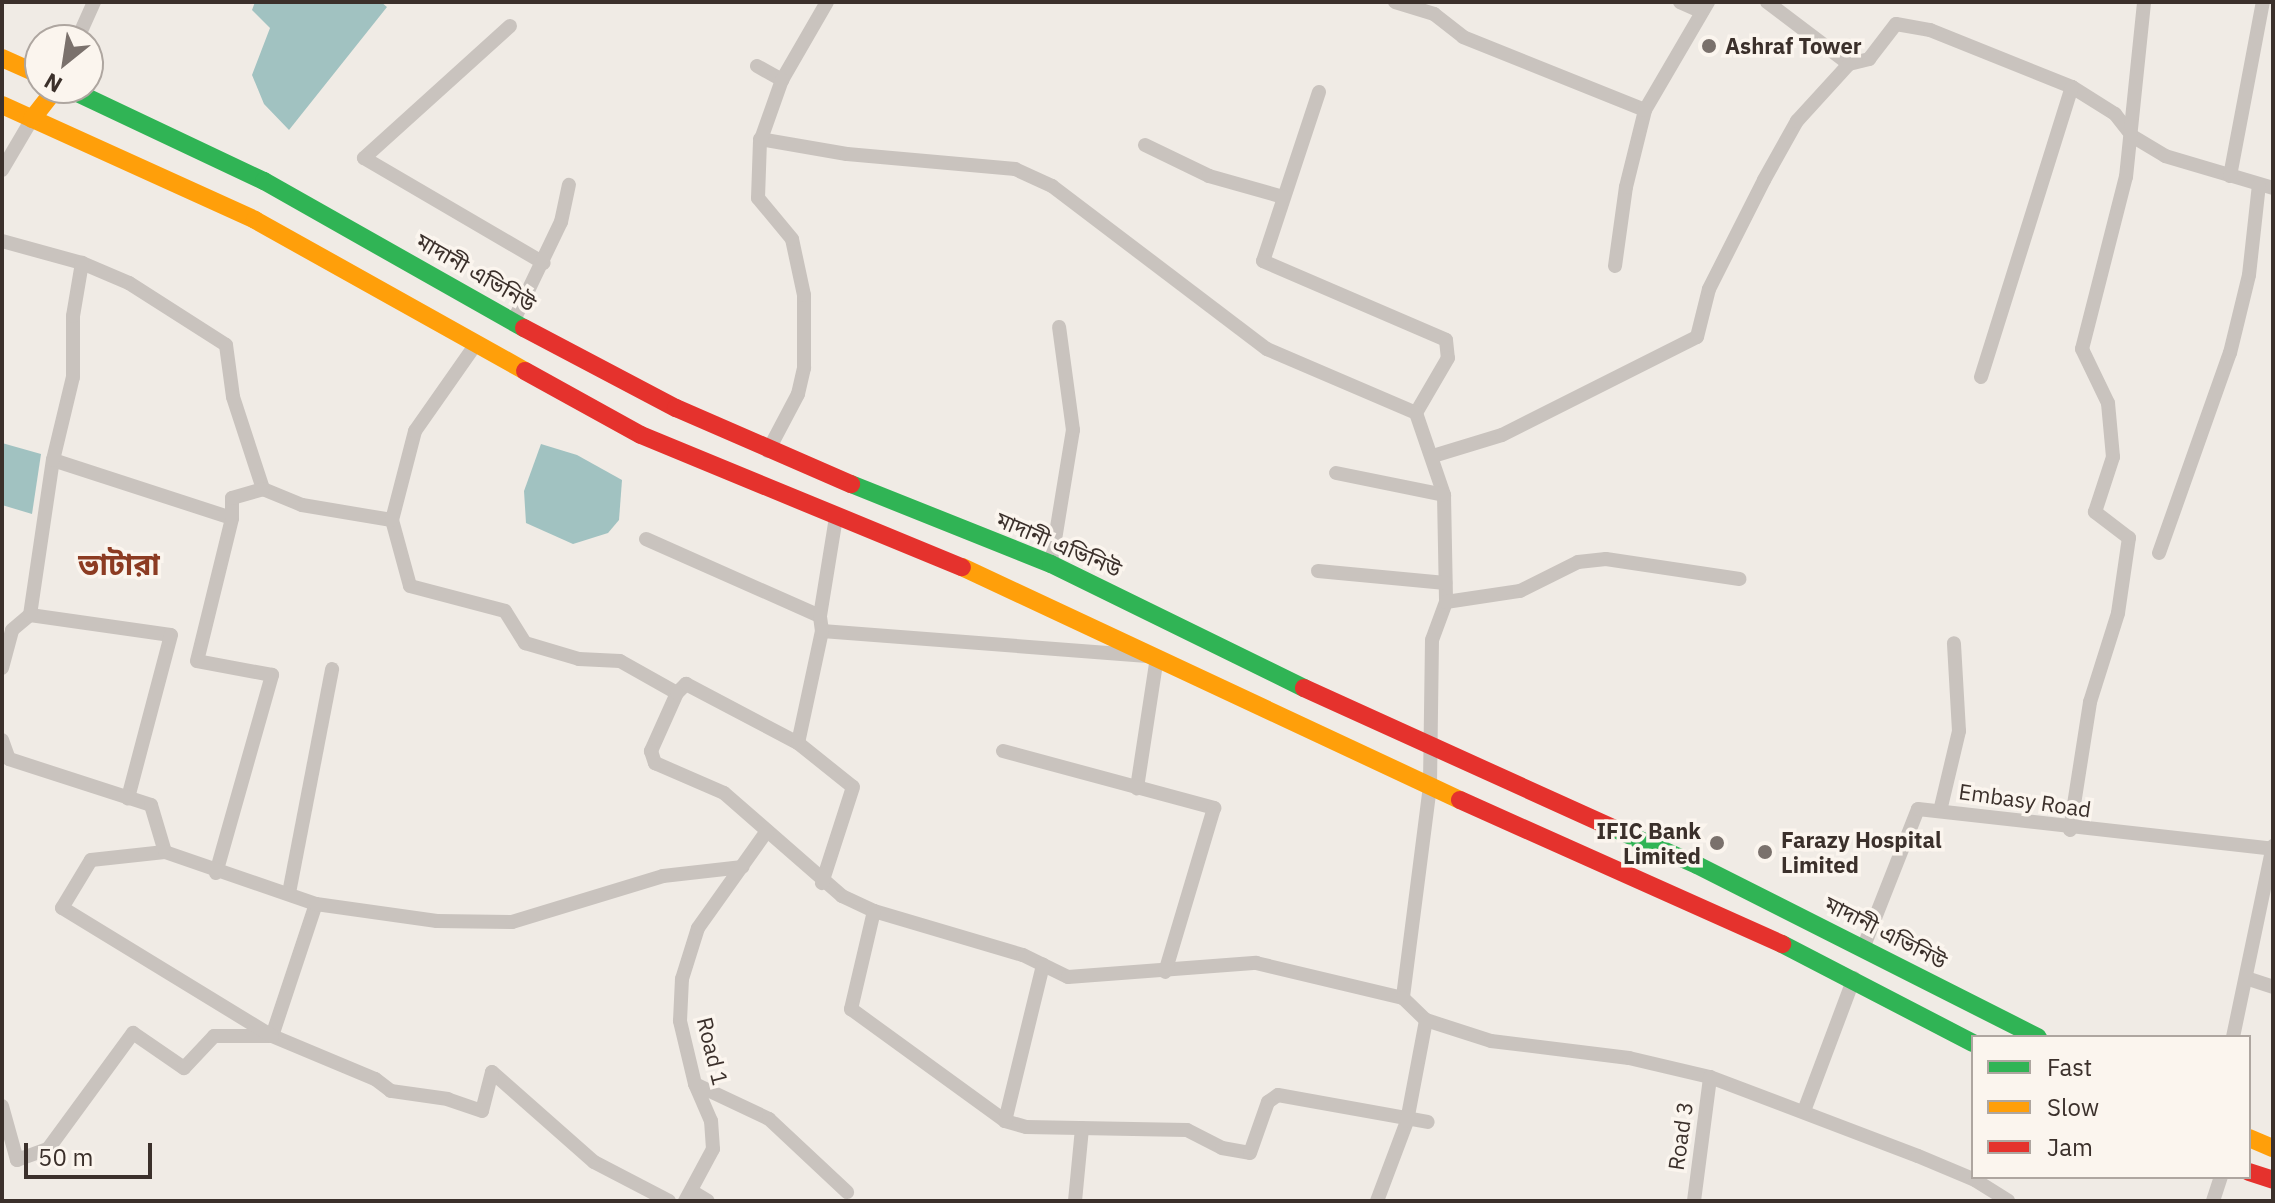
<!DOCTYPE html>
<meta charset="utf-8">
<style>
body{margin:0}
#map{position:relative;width:2275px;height:1203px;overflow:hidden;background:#f0ebe5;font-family:"IBM Plex Sans","Noto Sans Bengali",sans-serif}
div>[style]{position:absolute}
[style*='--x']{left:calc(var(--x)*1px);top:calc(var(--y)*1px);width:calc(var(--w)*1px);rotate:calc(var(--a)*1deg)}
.water>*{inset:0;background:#a1c2c1}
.street>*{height:14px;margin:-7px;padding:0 7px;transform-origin:7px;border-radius:7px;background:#c9c3be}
.fast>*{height:18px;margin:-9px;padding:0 9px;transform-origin:9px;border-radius:9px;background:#30b455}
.slow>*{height:18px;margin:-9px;padding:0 9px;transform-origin:9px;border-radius:9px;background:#ff9f0a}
.jam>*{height:18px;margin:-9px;padding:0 9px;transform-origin:9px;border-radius:9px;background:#e5322d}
.dots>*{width:22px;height:22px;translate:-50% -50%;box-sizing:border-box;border:4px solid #fbf5ee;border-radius:50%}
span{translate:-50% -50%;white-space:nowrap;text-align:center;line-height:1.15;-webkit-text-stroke:7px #fbf5ee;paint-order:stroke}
.poi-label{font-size:22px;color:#3b302b;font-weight:700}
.left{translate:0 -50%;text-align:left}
.right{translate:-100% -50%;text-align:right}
.street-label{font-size:22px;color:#3b302b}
.district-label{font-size:30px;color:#8c3b22;font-weight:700}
.frame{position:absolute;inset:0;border:4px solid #3b302b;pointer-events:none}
.legend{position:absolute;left:1971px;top:1035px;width:280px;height:144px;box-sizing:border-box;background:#fbf5ee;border:2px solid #aea6a0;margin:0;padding:10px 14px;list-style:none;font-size:24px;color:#3b302b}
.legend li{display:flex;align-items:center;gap:16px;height:40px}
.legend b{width:40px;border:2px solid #aea6a0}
.north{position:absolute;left:24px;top:24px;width:80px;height:80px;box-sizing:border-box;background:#fbf5ee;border:2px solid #aea6a0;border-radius:50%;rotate:210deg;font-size:22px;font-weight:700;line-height:32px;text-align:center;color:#3b302b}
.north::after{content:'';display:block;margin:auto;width:28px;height:36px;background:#7a716c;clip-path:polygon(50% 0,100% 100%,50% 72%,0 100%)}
.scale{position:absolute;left:24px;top:1143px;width:128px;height:36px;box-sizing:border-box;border:4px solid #3b302b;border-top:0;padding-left:10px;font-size:24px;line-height:28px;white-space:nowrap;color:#3b302b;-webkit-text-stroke:6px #fbf5ee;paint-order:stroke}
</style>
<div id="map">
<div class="water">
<div style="clip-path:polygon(255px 2px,381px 2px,387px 7px,289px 130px,264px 104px,252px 75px,270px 28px,252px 10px)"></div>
<div style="clip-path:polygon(2px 443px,41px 454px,32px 514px,2px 505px)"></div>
<div style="clip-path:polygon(541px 444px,577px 455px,622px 480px,619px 520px,608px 533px,573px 544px,526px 523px,524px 491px)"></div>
</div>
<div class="street">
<div style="--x:1395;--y:2;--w:41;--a:17.1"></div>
<div style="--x:1434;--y:14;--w:37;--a:38"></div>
<div style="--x:1463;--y:37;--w:196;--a:21.9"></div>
<div style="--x:1680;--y:2;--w:24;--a:24"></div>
<div style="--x:1767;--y:2;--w:103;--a:37.1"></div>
<div style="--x:1849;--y:64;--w:21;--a:-14"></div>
<div style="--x:1869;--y:59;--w:44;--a:-52.4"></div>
<div style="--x:1896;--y:24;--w:35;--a:10"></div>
<div style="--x:1930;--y:30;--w:153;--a:21.9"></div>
<div style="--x:2072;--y:87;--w:51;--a:32.1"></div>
<div style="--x:2115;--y:114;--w:28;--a:52"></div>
<div style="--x:2132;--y:136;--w:39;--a:31"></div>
<div style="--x:2165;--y:156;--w:113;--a:16.5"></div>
<div style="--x:510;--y:26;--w:197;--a:137.9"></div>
<div style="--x:364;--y:158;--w:208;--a:30.3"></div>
<div style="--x:77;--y:40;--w:42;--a:-65.9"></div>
<div style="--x:757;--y:66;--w:29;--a:29"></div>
<div style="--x:782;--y:80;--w:90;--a:-60"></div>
<div style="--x:1319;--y:92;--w:178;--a:108.3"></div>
<div style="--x:1263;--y:261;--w:199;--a:23.3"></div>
<div style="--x:1446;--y:340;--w:18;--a:84"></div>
<div style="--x:1448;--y:358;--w:64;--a:120.2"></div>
<div style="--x:760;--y:139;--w:88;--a:9.8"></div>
<div style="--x:847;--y:154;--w:169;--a:5.1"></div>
<div style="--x:1015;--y:169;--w:41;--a:24.7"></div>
<div style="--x:1052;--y:186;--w:270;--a:37.2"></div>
<div style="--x:1267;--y:349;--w:162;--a:23.2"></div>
<div style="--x:1416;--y:413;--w:87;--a:71.1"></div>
<div style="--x:1444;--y:495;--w:107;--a:88.9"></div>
<div style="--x:1446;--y:602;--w:40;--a:110.2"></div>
<div style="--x:1432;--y:640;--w:146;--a:90.8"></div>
<div style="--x:1430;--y:786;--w:214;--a:97.3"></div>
<div style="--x:1145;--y:145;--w:71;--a:25.8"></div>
<div style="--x:1209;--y:176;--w:77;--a:15.8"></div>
<div style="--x:2;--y:170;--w:59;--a:-59.5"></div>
<div style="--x:2230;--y:176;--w:177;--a:-79.3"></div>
<div style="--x:2;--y:241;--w:83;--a:15.4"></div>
<div style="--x:82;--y:263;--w:51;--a:23.1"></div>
<div style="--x:129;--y:283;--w:115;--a:32.6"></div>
<div style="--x:226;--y:345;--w:52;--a:82.3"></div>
<div style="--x:233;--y:397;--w:97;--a:71.9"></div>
<div style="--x:263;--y:489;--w:42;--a:22.3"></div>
<div style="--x:302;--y:505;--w:91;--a:9.5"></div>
<div style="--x:392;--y:520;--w:68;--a:74.7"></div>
<div style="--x:410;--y:586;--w:98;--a:14.7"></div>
<div style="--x:505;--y:611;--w:38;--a:58"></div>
<div style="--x:525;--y:643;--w:56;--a:16.5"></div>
<div style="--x:579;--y:659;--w:41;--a:2.8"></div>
<div style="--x:620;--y:661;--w:65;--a:29.3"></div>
<div style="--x:677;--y:693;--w:64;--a:114.1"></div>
<div style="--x:651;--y:751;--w:13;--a:72"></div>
<div style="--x:655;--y:763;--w:75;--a:23.5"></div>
<div style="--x:724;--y:793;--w:157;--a:41.1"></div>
<div style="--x:842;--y:896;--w:35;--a:25"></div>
<div style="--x:874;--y:911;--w:155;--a:16.5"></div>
<div style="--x:1023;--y:955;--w:50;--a:26.1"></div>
<div style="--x:1068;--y:977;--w:189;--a:-4.3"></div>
<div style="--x:1256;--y:963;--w:151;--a:13.4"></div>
<div style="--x:1403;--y:998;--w:32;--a:44"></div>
<div style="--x:1426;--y:1020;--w:68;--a:17.9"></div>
<div style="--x:1491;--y:1041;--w:139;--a:7"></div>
<div style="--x:1629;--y:1058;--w:83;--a:13.2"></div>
<div style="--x:1710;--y:1077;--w:222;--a:20.8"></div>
<div style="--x:1918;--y:1156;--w:62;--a:22.8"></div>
<div style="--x:1975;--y:1180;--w:39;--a:32"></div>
<div style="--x:1615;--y:266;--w:80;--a:-82.1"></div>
<div style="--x:1626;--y:187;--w:79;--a:-76.1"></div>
<div style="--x:1645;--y:110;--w:125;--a:-59.7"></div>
<div style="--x:513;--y:322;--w:111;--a:-64.4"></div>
<div style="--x:561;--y:222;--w:38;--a:-78"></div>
<div style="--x:1981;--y:377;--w:304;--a:-72.6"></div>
<div style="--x:768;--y:451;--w:64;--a:-62.2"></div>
<div style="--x:798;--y:394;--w:27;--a:-77"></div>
<div style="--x:804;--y:368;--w:73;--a:-90"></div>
<div style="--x:804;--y:295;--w:57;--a:-102.1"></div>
<div style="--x:792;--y:239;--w:53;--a:-129.7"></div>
<div style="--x:758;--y:198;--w:56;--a:-88"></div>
<div style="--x:760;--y:142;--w:66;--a:-70.5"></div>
<div style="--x:1433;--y:456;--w:72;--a:-16.9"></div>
<div style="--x:1502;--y:435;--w:218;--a:-26.7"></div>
<div style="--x:1697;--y:337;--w:49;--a:-76"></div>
<div style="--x:1709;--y:289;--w:122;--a:-63.2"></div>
<div style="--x:1764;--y:180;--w:68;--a:-60.8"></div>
<div style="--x:1797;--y:121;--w:77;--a:-47.6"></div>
<div style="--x:53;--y:460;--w:188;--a:18"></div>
<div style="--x:1336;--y:473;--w:110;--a:11.5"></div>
<div style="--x:392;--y:520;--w:92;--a:-75.5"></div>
<div style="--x:415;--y:431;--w:106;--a:-55"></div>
<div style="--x:646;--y:539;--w:190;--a:23.9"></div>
<div style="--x:2159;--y:553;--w:212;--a:-70.5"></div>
<div style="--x:2230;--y:353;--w:80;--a:-76.3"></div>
<div style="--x:2249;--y:275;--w:91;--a:-83.7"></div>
<div style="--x:1051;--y:564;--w:136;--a:-80.7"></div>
<div style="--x:1073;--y:430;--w:104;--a:-97.7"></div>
<div style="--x:1318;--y:571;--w:128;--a:5.4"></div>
<div style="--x:1446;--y:602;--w:75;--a:-8.5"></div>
<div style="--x:1520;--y:591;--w:65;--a:-26.6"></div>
<div style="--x:1578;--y:562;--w:28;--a:-6"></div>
<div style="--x:1606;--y:559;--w:135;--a:8.5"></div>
<div style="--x:30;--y:615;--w:142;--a:8.1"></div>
<div style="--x:171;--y:635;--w:169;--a:104.8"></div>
<div style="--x:822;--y:631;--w:336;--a:4.4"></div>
<div style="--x:1157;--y:657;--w:133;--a:98.7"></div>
<div style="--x:2;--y:668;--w:39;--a:-75"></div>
<div style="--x:12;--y:630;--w:23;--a:-40"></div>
<div style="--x:30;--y:615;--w:157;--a:-81.6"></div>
<div style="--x:53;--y:460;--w:85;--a:-76.5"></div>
<div style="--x:73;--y:377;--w:61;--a:-90"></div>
<div style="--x:73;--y:316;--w:54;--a:-80.4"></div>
<div style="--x:677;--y:693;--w:13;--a:-45"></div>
<div style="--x:686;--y:684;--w:127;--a:27.8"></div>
<div style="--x:798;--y:743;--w:70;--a:38.7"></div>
<div style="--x:853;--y:787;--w:101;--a:107.9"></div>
<div style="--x:2;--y:740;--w:20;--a:70"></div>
<div style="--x:9;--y:759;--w:149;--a:17.9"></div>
<div style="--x:151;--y:805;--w:49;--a:73.4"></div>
<div style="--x:798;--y:743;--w:115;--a:-77.9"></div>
<div style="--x:822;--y:631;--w:15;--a:-98"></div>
<div style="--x:820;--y:616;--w:100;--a:-80.8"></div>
<div style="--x:1003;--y:751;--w:219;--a:15.1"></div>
<div style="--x:1214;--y:808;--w:171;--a:106.6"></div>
<div style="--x:1940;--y:811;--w:82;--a:-76.6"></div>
<div style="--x:1959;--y:731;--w:88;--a:-93.3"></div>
<div style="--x:2070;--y:830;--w:130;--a:-81.1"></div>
<div style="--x:2090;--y:702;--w:93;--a:-72.5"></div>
<div style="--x:2118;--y:613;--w:76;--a:-81.7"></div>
<div style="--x:2129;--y:538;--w:43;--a:-142.6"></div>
<div style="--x:2095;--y:512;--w:58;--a:-71.9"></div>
<div style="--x:2113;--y:457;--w:54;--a:-95.3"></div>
<div style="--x:2108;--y:403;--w:60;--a:-115.7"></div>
<div style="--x:2082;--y:349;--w:178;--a:-75.7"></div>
<div style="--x:2126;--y:177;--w:176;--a:-84.1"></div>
<div style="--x:216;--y:873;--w:206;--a:-74.2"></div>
<div style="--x:272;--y:675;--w:76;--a:-169.4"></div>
<div style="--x:197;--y:661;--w:147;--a:-76.2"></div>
<div style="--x:232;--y:518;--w:20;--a:-90"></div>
<div style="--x:232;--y:498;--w:32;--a:-16"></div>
<div style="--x:289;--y:893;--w:228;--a:-79.1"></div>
<div style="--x:874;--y:911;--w:101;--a:103.2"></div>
<div style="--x:851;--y:1009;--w:190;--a:36"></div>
<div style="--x:1005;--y:1121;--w:22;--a:16"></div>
<div style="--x:1026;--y:1127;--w:161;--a:1.1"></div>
<div style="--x:1187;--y:1130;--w:39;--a:27"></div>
<div style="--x:1222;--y:1148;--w:28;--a:10"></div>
<div style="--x:1250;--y:1153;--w:54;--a:-70.6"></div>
<div style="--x:1268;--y:1102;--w:12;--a:-35"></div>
<div style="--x:1278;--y:1095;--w:152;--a:10.2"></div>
<div style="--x:1864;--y:946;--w:147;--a:-68.5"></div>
<div style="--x:1918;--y:809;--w:357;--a:6.4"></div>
<div style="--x:2249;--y:979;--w:25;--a:18"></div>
<div style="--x:2233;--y:1037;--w:195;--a:-78.2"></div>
<div style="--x:695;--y:1084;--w:82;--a:25.3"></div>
<div style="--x:769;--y:1119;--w:107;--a:43.1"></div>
<div style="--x:2;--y:1106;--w:56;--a:74.5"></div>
<div style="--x:17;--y:1160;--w:33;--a:-20"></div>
<div style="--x:48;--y:1149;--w:144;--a:-53.8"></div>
<div style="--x:133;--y:1033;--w:62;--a:34.5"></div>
<div style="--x:184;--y:1068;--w:44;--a:-46.8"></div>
<div style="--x:214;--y:1036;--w:58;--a:0"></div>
<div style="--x:272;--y:1036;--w:139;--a:-71.6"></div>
<div style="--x:1804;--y:1111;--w:142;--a:-69.4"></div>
<div style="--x:1005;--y:1121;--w:161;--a:-76.3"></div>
<div style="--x:693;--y:1192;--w:17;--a:31"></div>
<div style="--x:669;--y:1201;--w:85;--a:-152.5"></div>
<div style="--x:594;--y:1162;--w:136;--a:-138.6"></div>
<div style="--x:492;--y:1072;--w:40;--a:104.4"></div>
<div style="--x:482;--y:1111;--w:36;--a:-161"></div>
<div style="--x:448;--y:1099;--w:58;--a:-172"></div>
<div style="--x:391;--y:1091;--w:20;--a:-143"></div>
<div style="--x:375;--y:1079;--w:112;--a:-157.3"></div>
<div style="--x:272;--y:1036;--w:246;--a:-148.6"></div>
<div style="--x:62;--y:908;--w:56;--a:-58.9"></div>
<div style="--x:91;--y:860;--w:74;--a:-6.2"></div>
<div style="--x:165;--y:852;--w:160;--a:19"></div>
<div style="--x:316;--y:904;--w:122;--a:8"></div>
<div style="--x:437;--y:921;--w:75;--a:0.8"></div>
<div style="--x:512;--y:922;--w:158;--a:-16.9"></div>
<div style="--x:663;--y:876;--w:80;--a:-6.5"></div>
<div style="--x:685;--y:1201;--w:59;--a:-61.7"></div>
<div style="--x:713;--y:1149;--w:28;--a:-94"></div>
<div style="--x:711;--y:1121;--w:40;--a:-113.4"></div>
<div style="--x:695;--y:1084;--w:65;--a:-103.4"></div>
<div style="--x:680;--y:1021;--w:42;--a:-87.3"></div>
<div style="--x:682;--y:979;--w:53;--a:-72.6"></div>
<div style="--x:698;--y:928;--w:119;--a:-54.6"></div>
<div style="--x:1075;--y:1201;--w:73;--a:-84.5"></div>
<div style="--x:1377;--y:1201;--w:85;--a:-69.4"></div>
<div style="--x:1407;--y:1121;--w:103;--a:-79.3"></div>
<div style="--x:1694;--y:1201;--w:125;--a:-82.6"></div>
<div style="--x:2213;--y:1201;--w:25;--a:-72"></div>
</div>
<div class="fast">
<div style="--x:67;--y:88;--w:218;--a:25.3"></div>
<div style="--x:264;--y:181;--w:299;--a:29.5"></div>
<div style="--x:851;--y:484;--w:215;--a:21.8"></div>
<div style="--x:1051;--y:564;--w:282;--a:26.1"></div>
<div style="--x:1613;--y:828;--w:92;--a:23.8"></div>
<div style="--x:1697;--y:865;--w:382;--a:26.8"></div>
<div style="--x:1782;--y:944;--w:215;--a:27.4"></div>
</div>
<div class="slow">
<div style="--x:2;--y:58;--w:42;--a:24.1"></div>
<div style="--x:2;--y:105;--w:278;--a:24.4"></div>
<div style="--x:255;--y:220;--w:309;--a:29.2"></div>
<div style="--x:32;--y:119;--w:39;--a:-52"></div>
<div style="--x:962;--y:567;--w:550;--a:25.07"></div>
<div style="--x:2249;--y:1138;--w:26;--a:23"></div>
</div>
<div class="jam">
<div style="--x:524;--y:328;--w:172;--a:27.8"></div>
<div style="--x:676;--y:408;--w:191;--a:23.5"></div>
<div style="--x:525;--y:371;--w:132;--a:28.9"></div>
<div style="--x:641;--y:435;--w:347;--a:22.4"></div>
<div style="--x:1304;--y:688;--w:339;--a:24.4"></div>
<div style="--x:1460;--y:800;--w:353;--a:24.1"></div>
<div style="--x:2249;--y:1172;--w:25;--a:18"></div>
</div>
<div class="dots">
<div style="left:1709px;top:46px;background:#7a716c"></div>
<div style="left:1717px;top:843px;background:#7a716c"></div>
<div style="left:1765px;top:852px;background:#7a716c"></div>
</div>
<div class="poi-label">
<span class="left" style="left:1725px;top:46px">Ashraf Tower</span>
<span class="right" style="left:1701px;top:843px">IFIC Bank<br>Limited</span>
<span class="left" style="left:1781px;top:852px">Farazy Hospital<br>Limited</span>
</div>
<div class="street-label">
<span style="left:476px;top:272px;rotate:30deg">মাদানী এভিনিউ</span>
<span style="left:1059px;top:544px;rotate:23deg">মাদানী এভিনিউ</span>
<span style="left:2025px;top:800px;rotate:8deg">Embasy Road</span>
<span style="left:1886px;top:932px;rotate:27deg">মাদানী এভিনিউ</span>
<span style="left:713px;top:1051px;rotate:76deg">Road 1</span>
<span style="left:1680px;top:1136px;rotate:-82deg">Road 3</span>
</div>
<div class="district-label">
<span style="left:119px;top:564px">ভাটারা</span>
</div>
<div class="frame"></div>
<ul class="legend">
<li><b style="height:10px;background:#30b455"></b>Fast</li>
<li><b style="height:10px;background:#ff9f0a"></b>Slow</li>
<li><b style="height:10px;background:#e5322d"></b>Jam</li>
</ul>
<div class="north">N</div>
<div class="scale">50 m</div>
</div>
